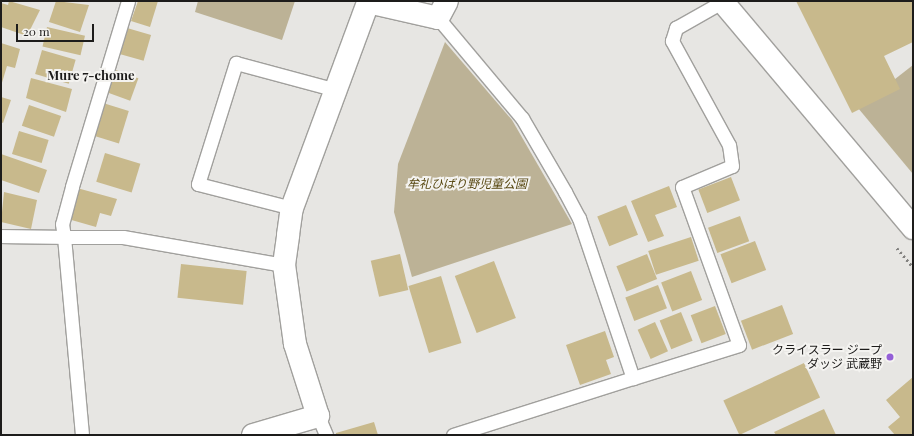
<!DOCTYPE html>
<meta charset="utf-8">
<style>
body{margin:0}
#map{position:relative;width:914px;height:436px;overflow:hidden;background:#e7e6e3;font-family:"Playfair Display","Noto Sans JP",serif}
div>[style]{position:absolute}
[style*='--x']{left:calc(var(--x)*1px);top:calc(var(--y)*1px);width:calc(var(--w)*1px);rotate:calc(var(--a)*1deg)}
.green>*{inset:0;background:#bcb296}
.building>*{inset:0;background:#c8b98c;transform-origin:0 0}
.path>*{height:2.5px;margin-top:-1.25px;transform-origin:0;background:repeating-linear-gradient(90deg,#82817f 0 2px,transparent 0 5px)}
.roads{filter:drop-shadow(1px 0 #a1a09d) drop-shadow(-1px 0 #a1a09d) drop-shadow(0 1px #a1a09d) drop-shadow(0 -1px #a1a09d)}
.service>*{height:13px;margin:-6.5px;padding:0 6.5px;transform-origin:6.5px;border-radius:6.5px;background:#fff}
.minor>*{height:22px;margin:-11px;padding:0 11px;transform-origin:11px;border-radius:11px;background:#fff}
.tertiary>*{height:22px;margin:-11px;padding:0 11px;transform-origin:11px;border-radius:11px;background:#fff}
.dots>*{width:11px;height:11px;translate:-50% -50%;box-sizing:border-box;border:2px solid #f4f3f0;border-radius:50%}
span{translate:-50% -50%;white-space:nowrap;text-align:center;line-height:1.15;-webkit-text-stroke:4px #f4f3f0;paint-order:stroke}
.park-label{font-size:12px;color:#574710;font-style:italic}
.poi-label{font-size:12px;color:#1d1c1b}
.right{translate:-100% -50%;text-align:right}
.neighbourhood-label{font-size:13px;color:#1d1c1b;font-weight:700}
.frame{position:absolute;inset:0;border:2px solid #1d1c1b;pointer-events:none}
.scale{position:absolute;left:16px;top:24px;width:78px;height:18px;box-sizing:border-box;border:2px solid #1d1c1b;border-top:0;padding-left:5px;font-size:12px;line-height:14px;white-space:nowrap;color:#1d1c1b;-webkit-text-stroke:3px #f4f3f0;paint-order:stroke}
</style>
<div id="map">
<div class="green">
<div style="clip-path:polygon(198px 1px,295px 1px,282px 40px,195px 12px)"></div>
<div style="clip-path:polygon(445px 42px,512px 120px,572px 224px,412px 277px,394px 212px,398px 164px)"></div>
<div style="clip-path:polygon(913px 65px,913px 174px,858px 108px)"></div>
</div>
<div class="building">
<div style="clip-path:polygon(9px 1px,40px 10px,27px 36px,1px 27px,1px 3px,8px 5px)"></div>
<div style="clip-path:polygon(56px 1px,89px 5px,80px 32px,49px 22px)"></div>
<div style="clip-path:polygon(138px 1px,158px 1px,150px 27px,131px 21px)"></div>
<div style="clip-path:polygon(796px 1px,913px 1px,913px 42px,884px 56px,900px 89px,852px 113px)"></div>
<div style="left:47px;top:27px;width:39px;height:20px;rotate:13deg"></div>
<div style="left:127px;top:28px;width:25px;height:27px;rotate:16deg"></div>
<div style="clip-path:polygon(1px 43px,20px 49px,15px 68px,7px 66px,1px 86px)"></div>
<div style="left:42px;top:50px;width:35px;height:25px;rotate:16deg"></div>
<div style="left:113px;top:69px;width:27px;height:24px;rotate:20deg"></div>
<div style="clip-path:polygon(31px 78px,72px 89px,66px 112px,26px 98px)"></div>
<div style="clip-path:polygon(1px 97px,11px 100px,3px 123px,1px 122px)"></div>
<div style="left:103px;top:103px;width:27px;height:34px;rotate:17deg"></div>
<div style="left:29px;top:105px;width:34px;height:22px;rotate:19deg"></div>
<div style="left:19px;top:131px;width:31px;height:24px;rotate:17deg"></div>
<div style="left:105px;top:153px;width:37px;height:30px;rotate:17deg"></div>
<div style="clip-path:polygon(1px 154px,47px 170px,39px 193px,1px 180px)"></div>
<div style="left:731px;top:177px;width:25px;height:35px;rotate:69deg"></div>
<div style="clip-path:polygon(669px 186px,677px 207px,655px 215px,664px 236px,648px 242px,631px 201px)"></div>
<div style="clip-path:polygon(77px 188px,117px 199px,111px 216px,100px 213px,96px 227px,68px 219px)"></div>
<div style="clip-path:polygon(4px 192px,37px 200px,31px 229px,1px 222px)"></div>
<div style="left:626px;top:205px;width:32px;height:31px;rotate:68deg"></div>
<div style="left:740px;top:216px;width:27px;height:34px;rotate:70deg"></div>
<div style="left:691px;top:237px;width:25px;height:45px;rotate:72deg"></div>
<div style="left:755px;top:241px;width:31px;height:37px;rotate:69deg"></div>
<div style="left:400px;top:254px;width:37px;height:30px;rotate:77deg"></div>
<div style="left:647px;top:254px;width:27px;height:33px;rotate:68deg"></div>
<div style="left:494px;top:261px;width:61px;height:42px;rotate:69deg"></div>
<div style="left:181px;top:264px;width:66px;height:34px;rotate:6deg"></div>
<div style="left:691px;top:271px;width:31px;height:32px;rotate:69deg"></div>
<div style="left:441px;top:276px;width:70px;height:34px;rotate:73deg"></div>
<div style="left:658px;top:285px;width:25px;height:35px;rotate:69deg"></div>
<div style="left:782px;top:305px;width:31px;height:44px;rotate:69deg"></div>
<div style="left:715px;top:306px;width:30px;height:26px;rotate:69deg"></div>
<div style="left:681px;top:312px;width:31px;height:23px;rotate:68deg"></div>
<div style="left:655px;top:322px;width:32px;height:19px;rotate:66deg"></div>
<div style="clip-path:polygon(605px 331px,614px 357px,606px 360px,611px 374px,580px 385px,566px 345px)"></div>
<div style="left:804px;top:363px;width:38px;height:89px;rotate:65deg"></div>
<div style="clip-path:polygon(913px 377px,913px 435px,895px 435px,888px 427px,900px 417px,886px 400px)"></div>
<div style="clip-path:polygon(824px 409px,836px 435px,776px 435px,774px 432px)"></div>
<div style="clip-path:polygon(374px 422px,378px 435px,336px 435px,336px 433px)"></div>
</div>
<div class="path">
<div style="--x:897;--y:248;--w:25;--a:50"></div>
</div>
<div class="roads">
<div class="service">
<div style="--x:128;--y:1;--w:194;--a:106.8"></div>
<div style="--x:72;--y:187;--w:38;--a:105"></div>
<div style="--x:62;--y:224;--w:13;--a:81"></div>
<div style="--x:64;--y:237;--w:59;--a:0"></div>
<div style="--x:123;--y:237;--w:163;--a:9.9"></div>
<div style="--x:438;--y:18;--w:131;--a:50"></div>
<div style="--x:522;--y:118;--w:86;--a:59.8"></div>
<div style="--x:565;--y:192;--w:30;--a:62"></div>
<div style="--x:579;--y:218;--w:169;--a:71.4"></div>
<div style="--x:633;--y:378;--w:111;--a:-17.3"></div>
<div style="--x:739;--y:345;--w:168;--a:-109.8"></div>
<div style="--x:682;--y:187;--w:54;--a:-22.8"></div>
<div style="--x:732;--y:166;--w:21;--a:-98"></div>
<div style="--x:729;--y:145;--w:119;--a:-118.7"></div>
<div style="--x:672;--y:41;--w:14;--a:-73"></div>
<div style="--x:676;--y:28;--w:53;--a:-29.5"></div>
<div style="--x:292;--y:208;--w:97;--a:-165.7"></div>
<div style="--x:198;--y:184;--w:127;--a:-72.6"></div>
<div style="--x:236;--y:63;--w:104;--a:15.1"></div>
<div style="--x:1;--y:236;--w:63;--a:0.9"></div>
<div style="--x:64;--y:237;--w:199;--a:84.8"></div>
<div style="--x:318;--y:416;--w:21;--a:67"></div>
<div style="--x:453;--y:435;--w:189;--a:-17.6"></div>
</div>
<div class="minor">
<div style="--x:253;--y:435;--w:68;--a:-16.3"></div>
<div style="--x:318;--y:416;--w:76;--a:-107.7"></div>
<div style="--x:295;--y:344;--w:80;--a:-97.9"></div>
<div style="--x:284;--y:265;--w:30;--a:-82"></div>
<div style="--x:288;--y:235;--w:27;--a:-82"></div>
<div style="--x:292;--y:208;--w:220;--a:-69.7"></div>
<div style="--x:368;--y:2;--w:72;--a:12.9"></div>
<div style="--x:438;--y:18;--w:19;--a:-62"></div>
</div>
<div class="tertiary">
<div style="--x:722;--y:1;--w:297;--a:49.9"></div>
</div>
</div>
<div class="dots">
<div style="left:890px;top:357px;background:#945fd7"></div>
</div>
<div class="park-label">
<span style="left:467px;top:184px">牟礼ひばり野児童公園</span>
</div>
<div class="poi-label">
<span class="right" style="left:882px;top:357px">クライスラー ジープ<br>ダッジ 武蔵野</span>
</div>
<div class="neighbourhood-label">
<span style="left:91px;top:75px">Mure 7-chome</span>
</div>
<div class="frame"></div>
<div class="scale">20 m</div>
</div>
